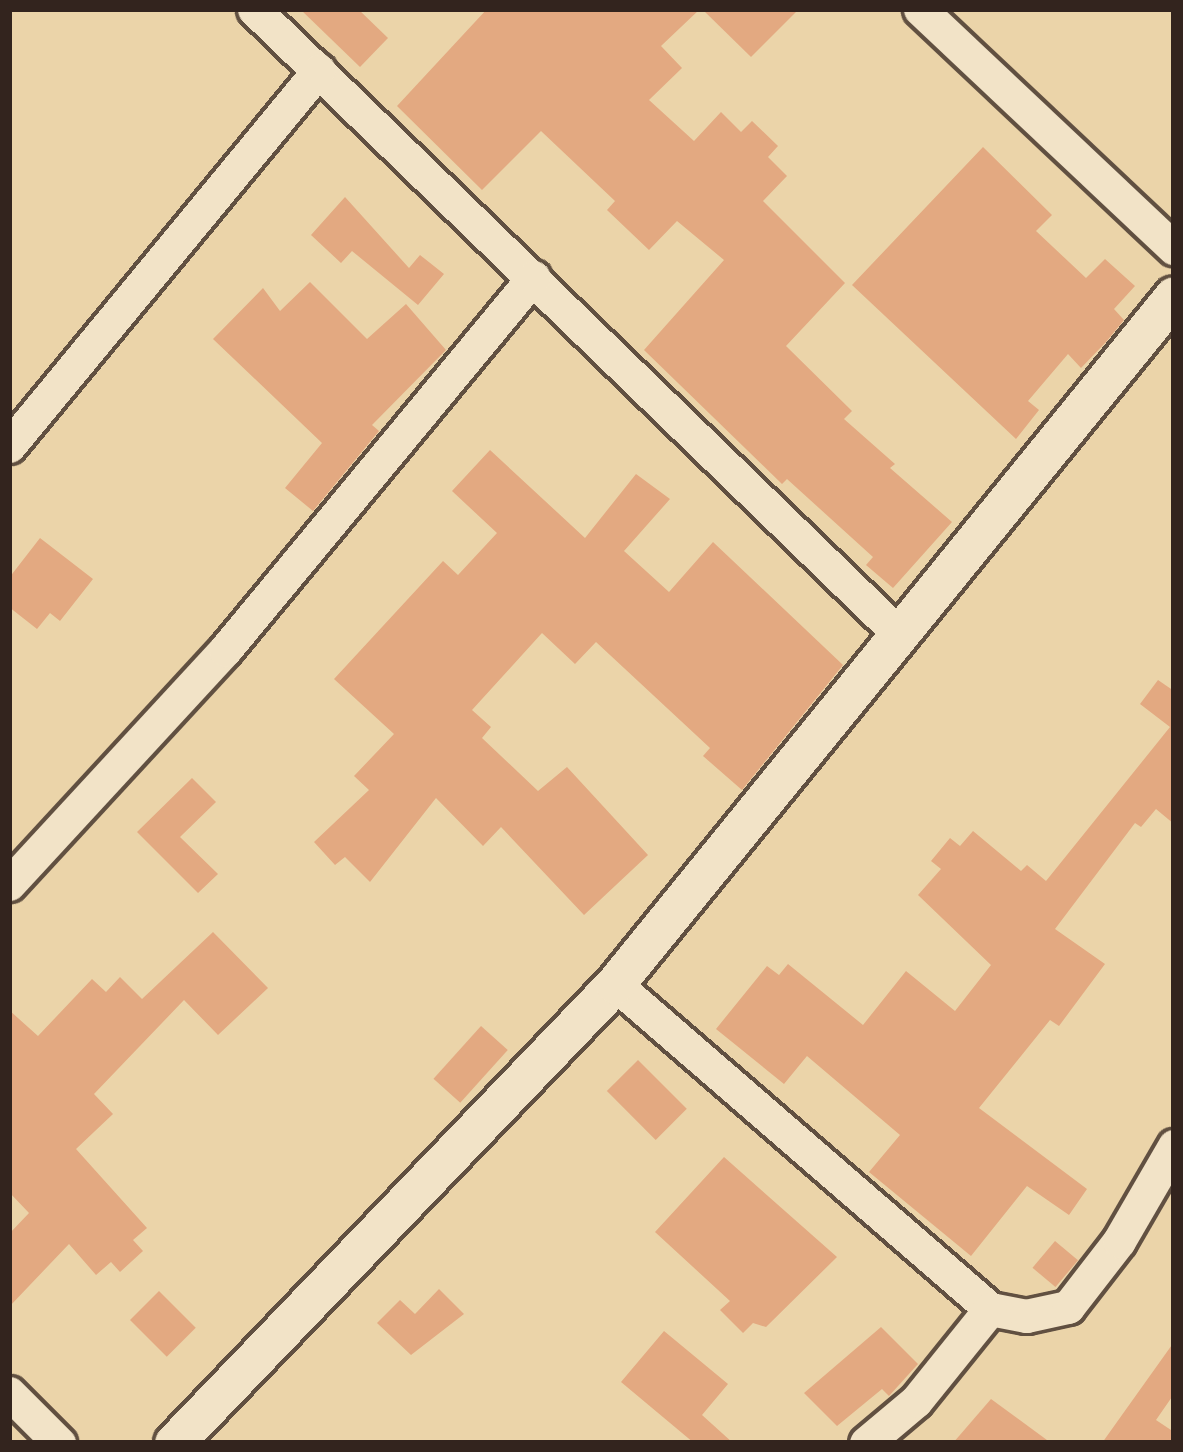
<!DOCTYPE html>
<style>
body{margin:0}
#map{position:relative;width:1183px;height:1452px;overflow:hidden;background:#ebd4a9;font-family:Vollkorn,serif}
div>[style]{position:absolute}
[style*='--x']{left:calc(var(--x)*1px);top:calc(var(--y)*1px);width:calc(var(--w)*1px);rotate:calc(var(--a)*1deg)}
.building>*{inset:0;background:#e3a981;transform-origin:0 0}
.roads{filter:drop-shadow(3px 0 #615041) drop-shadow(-3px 0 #615041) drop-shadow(0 3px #615041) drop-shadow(0 -3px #615041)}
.minor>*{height:33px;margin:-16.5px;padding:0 16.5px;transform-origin:16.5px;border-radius:16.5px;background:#f2e3c7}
.tertiary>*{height:39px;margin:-19.5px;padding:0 19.5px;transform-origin:19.5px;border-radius:19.5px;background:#f2e3c7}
span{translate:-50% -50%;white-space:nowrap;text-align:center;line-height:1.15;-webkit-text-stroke:9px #f2e3c7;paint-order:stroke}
.frame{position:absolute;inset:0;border:12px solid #33241e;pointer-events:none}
</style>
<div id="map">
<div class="building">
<div style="clip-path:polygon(300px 9px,358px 9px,388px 38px,360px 67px)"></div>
<div style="clip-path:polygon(487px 9px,700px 9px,661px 46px,682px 68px,649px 100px,694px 141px,721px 112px,741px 132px,752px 121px,778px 146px,768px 157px,787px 176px,763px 201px,845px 283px,786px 346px,852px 411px,844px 419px,895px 464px,890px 468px,952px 522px,893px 588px,866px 565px,873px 557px,787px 479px,782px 484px,644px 350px,724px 260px,677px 221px,649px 250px,607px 210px,615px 201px,541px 131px,482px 190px,397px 106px)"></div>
<div style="clip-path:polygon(702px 9px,799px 9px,751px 57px)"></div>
<div style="clip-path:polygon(983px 147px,1052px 215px,1036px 231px,1086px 278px,1105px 259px,1135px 286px,1114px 309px,1124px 320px,1106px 342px,1081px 368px,1068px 354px,1028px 401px,1039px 410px,1016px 439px,852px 285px)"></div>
<div style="clip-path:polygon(345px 197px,409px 268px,420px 255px,444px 274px,418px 305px,352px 251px,341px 263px,311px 235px)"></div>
<div style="clip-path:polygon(310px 282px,367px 339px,406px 304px,446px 350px,372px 425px,379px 431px,313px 511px,285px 488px,322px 443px,213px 339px,263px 288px,280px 311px)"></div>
<div style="clip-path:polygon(490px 450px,585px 538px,636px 474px,670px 499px,624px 551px,669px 592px,713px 542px,843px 665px,742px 790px,703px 756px,710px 748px,596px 642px,575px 664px,542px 633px,472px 710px,491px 727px,482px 738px,538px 791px,567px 767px,648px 855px,584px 915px,501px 827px,483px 846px,436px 798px,370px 882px,345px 857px,335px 865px,314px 842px,369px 790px,354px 776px,394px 734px,334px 679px,443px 561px,458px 575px,497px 533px,452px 491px)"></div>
<div style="clip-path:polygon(40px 538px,93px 579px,60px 621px,50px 613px,37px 629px,9px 607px,9px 578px)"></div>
<div style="clip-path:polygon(1158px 680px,1174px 691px,1174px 824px,1156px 809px,1141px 827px,1135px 823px,1055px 929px,1105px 964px,1059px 1026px,1050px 1020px,979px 1108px,1087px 1189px,1069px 1215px,1027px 1186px,971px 1256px,869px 1172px,900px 1135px,807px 1056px,784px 1084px,716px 1029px,767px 966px,779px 975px,788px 964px,863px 1025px,906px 971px,955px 1011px,991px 965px,918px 895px,941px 869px,931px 861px,950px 838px,960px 846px,973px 831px,1021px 871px,1027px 865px,1046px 881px,1170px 727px,1140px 704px)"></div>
<div style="clip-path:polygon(192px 778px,216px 802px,180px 837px,218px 874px,198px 893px,137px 832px)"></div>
<div style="clip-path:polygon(213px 932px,268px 988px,218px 1035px,184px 1000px,94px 1094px,113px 1114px,76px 1149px,147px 1228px,133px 1240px,143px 1251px,120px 1272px,111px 1262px,96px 1275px,69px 1244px,9px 1307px,9px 1234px,29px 1213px,9px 1192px,9px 1010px,38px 1036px,92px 979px,106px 992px,120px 977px,142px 999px)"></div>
<div style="left:481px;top:1026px;width:36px;height:71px;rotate:42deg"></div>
<div style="left:638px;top:1060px;width:69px;height:44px;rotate:45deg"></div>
<div style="clip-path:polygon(724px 1157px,837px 1257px,766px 1327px,753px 1323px,743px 1333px,720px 1310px,730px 1301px,655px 1232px)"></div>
<div style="left:1055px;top:1241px;width:30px;height:35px;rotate:40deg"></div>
<div style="clip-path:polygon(439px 1289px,464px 1314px,411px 1355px,377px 1323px,400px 1300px,415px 1314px)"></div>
<div style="left:159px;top:1291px;width:52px;height:41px;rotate:45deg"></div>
<div style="clip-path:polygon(881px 1327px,918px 1364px,889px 1396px,882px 1389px,837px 1426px,804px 1393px)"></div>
<div style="clip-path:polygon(664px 1331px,728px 1384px,702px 1415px,733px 1443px,694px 1443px,621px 1382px)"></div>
<div style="clip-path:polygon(1174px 1342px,1174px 1394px,1156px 1420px,1174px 1432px,1174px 1443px,1102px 1443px)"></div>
<div style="clip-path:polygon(991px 1399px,1051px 1443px,953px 1443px)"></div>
</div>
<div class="roads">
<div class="minor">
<div style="--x:254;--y:9;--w:901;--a:44.1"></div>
<div style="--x:920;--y:9;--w:349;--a:43.3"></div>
<div style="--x:9;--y:446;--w:487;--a:-50.5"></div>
<div style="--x:9;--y:884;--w:318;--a:-47.3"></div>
<div style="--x:225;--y:650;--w:484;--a:-50.4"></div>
<div style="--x:615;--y:984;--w:496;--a:40.9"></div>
<div style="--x:990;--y:1309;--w:37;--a:11"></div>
<div style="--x:1026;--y:1316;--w:43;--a:-12.1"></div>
<div style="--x:1068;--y:1307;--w:83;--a:-52.3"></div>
<div style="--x:1119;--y:1241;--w:110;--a:-59.9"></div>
<div style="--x:9;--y:1393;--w:71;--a:45"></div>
<div style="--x:866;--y:1443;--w:65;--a:-40"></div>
<div style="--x:916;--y:1401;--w:118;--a:-51.2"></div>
</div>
<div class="tertiary">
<div style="--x:174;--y:1443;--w:637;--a:-46.15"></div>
<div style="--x:615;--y:984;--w:886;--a:-50.91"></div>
</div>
</div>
<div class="frame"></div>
</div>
